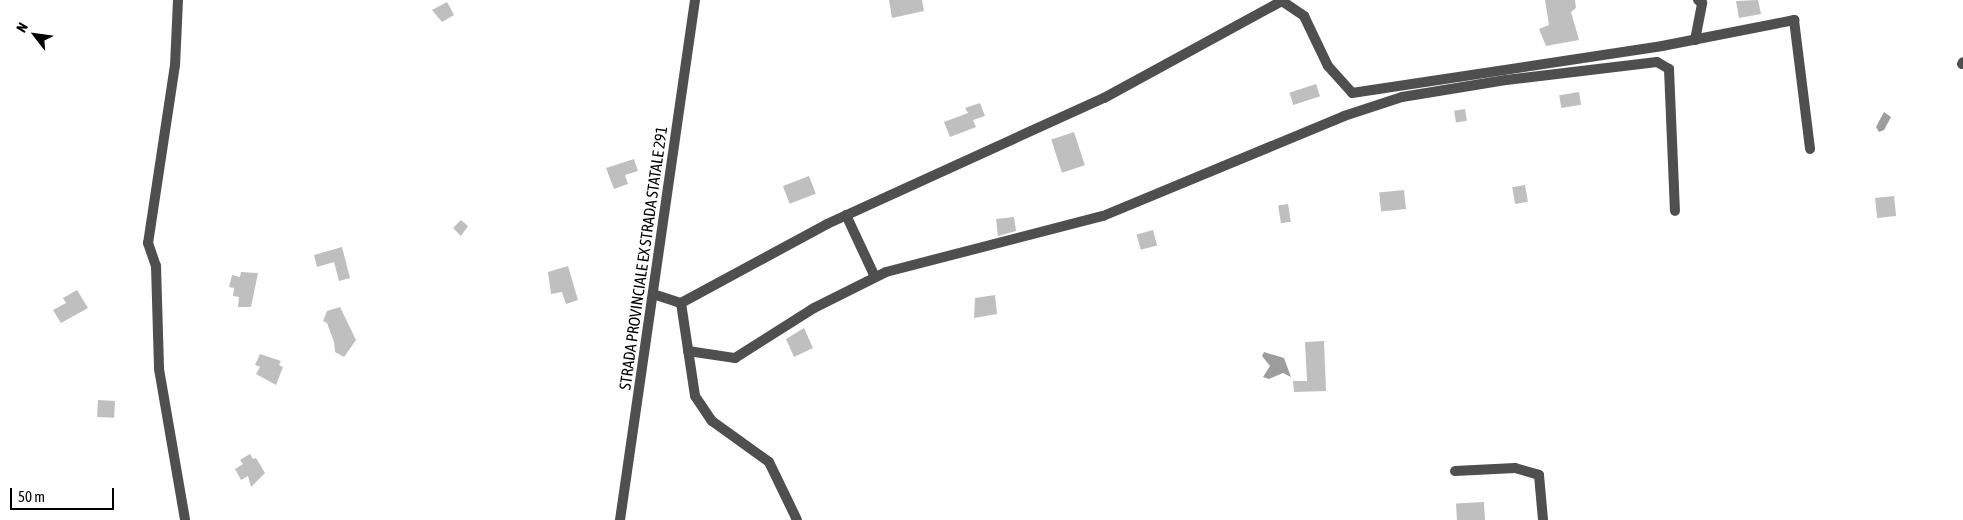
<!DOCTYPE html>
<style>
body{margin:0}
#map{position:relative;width:1963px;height:520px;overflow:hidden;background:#fff;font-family:"Asap Condensed",sans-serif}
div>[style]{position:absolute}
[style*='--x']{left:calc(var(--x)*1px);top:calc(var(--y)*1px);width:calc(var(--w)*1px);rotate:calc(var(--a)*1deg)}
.water>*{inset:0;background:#9d9d9d}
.building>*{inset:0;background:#bfbfbf;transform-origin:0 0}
.minor>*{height:10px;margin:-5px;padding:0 5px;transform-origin:5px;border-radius:5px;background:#4f4f4f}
.tertiary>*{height:10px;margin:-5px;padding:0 5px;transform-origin:5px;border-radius:5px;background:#4f4f4f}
span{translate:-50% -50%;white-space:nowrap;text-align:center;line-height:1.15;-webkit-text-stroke:4px #fff;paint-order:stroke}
.street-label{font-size:16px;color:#000}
.north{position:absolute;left:10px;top:10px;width:50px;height:50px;-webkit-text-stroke:4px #fff;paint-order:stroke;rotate:300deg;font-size:14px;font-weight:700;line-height:20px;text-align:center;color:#000}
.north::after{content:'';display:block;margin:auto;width:18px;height:22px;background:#000;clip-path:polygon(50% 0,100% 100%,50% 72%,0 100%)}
.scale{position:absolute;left:10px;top:488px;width:104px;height:22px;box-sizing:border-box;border:2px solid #000;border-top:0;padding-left:6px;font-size:15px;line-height:18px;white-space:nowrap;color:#000;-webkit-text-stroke:4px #fff;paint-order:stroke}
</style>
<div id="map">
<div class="water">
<div style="clip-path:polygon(1884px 112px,1891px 117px,1884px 130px,1879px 132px,1876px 127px)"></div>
<div style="clip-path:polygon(1264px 352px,1284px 358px,1291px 377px,1283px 373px,1269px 379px,1263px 377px,1270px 366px,1262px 356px)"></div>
</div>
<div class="building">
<div style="clip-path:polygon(889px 0,922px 0,924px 11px,892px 18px)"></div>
<div style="clip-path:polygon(1545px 0,1575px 0,1576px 8px,1571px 12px,1579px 40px,1546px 46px,1539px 29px,1549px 25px)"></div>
<div style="clip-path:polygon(1758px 0,1761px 14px,1739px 18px,1736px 1px)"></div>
<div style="clip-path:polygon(447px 2px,454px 15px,442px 22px,432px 10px)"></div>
<div style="left:1316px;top:84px;width:13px;height:28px;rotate:72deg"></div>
<div style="left:1579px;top:92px;width:13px;height:20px;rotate:81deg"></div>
<div style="clip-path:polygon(980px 103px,985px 116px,973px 120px,976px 127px,950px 137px,944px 122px,968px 113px,965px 108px)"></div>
<div style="left:1465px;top:109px;width:12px;height:11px;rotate:81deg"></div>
<div style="left:1074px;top:132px;width:35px;height:24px;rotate:72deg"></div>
<div style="clip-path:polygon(634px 159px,638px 171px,625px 175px,628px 184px,614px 189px,606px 168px)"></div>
<div style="left:809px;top:176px;width:19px;height:28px;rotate:69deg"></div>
<div style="left:1525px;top:185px;width:17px;height:13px;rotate:80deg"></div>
<div style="left:1404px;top:190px;width:19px;height:25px;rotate:84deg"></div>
<div style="left:1894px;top:196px;width:20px;height:19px;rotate:84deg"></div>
<div style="left:1288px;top:204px;width:18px;height:10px;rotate:81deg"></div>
<div style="clip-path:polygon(1014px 217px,1016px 231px,998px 236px,996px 219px)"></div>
<div style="clip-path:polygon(461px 220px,468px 226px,461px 236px,453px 228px)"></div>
<div style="left:1153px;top:230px;width:16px;height:17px;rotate:75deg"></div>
<div style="clip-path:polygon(342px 247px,350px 278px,339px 281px,334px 262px,317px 267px,314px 255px)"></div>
<div style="clip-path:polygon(568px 266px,578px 300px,566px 304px,562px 292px,551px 294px,548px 272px)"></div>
<div style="clip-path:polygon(241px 272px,258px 273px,251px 307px,238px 307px,239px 297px,233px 296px,234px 288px,229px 287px,232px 275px,240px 277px)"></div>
<div style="clip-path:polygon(77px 290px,88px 308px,61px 323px,53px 310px,66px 303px,63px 298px)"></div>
<div style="clip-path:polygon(995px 295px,997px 314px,974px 318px,975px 298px)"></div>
<div style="clip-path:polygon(340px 307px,356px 340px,344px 357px,335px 352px,334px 342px,327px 323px,323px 321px,327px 311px)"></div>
<div style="clip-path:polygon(804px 328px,813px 348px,794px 357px,786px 339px)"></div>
<div style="clip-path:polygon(1324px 341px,1326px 391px,1294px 392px,1293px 381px,1307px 381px,1305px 342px)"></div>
<div style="clip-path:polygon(260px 354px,281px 361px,279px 365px,283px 367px,276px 385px,256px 374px,260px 367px,255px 365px)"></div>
<div style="left:98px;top:400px;width:17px;height:17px;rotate:3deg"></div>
<div style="clip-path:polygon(250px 454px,253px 459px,256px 458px,265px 473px,251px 487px,248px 476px,241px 480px,235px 469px,243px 464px,240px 460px)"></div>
<div style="left:1484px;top:502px;width:18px;height:28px;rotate:87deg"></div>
</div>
<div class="minor">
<div style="--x:178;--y:0;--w:65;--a:92.6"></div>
<div style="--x:175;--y:65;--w:180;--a:98.6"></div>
<div style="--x:148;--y:243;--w:24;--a:71"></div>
<div style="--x:156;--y:266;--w:103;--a:88.3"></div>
<div style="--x:159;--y:369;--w:153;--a:80.2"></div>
<div style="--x:1695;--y:40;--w:38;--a:-79"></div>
<div style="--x:1702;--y:3;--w:5;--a:-143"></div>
<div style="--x:1962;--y:64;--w:2;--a:-63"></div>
<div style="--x:846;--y:215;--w:68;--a:64.9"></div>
<div style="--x:653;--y:294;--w:29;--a:18"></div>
<div style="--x:681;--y:303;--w:94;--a:81.4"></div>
<div style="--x:695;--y:396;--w:30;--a:56"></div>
<div style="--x:712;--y:421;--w:70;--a:35.7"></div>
<div style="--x:769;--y:462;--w:64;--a:64.2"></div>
<div style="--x:681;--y:303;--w:166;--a:-28.4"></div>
<div style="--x:827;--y:224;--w:304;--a:-24.5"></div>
<div style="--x:1104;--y:98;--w:203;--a:-28.6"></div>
<div style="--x:1282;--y:1;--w:27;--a:34"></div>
<div style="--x:1304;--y:16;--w:55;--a:64.4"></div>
<div style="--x:1328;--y:66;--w:36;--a:48"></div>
<div style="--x:1352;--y:93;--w:314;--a:-8.6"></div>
<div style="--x:1662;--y:46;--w:135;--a:-11.1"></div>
<div style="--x:1794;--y:20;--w:130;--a:82.9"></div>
<div style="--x:688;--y:351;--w:48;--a:8.5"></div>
<div style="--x:735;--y:358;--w:93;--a:-32.3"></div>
<div style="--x:814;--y:308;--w:80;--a:-26.6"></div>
<div style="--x:886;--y:272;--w:224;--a:-14.5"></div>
<div style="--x:1103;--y:216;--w:261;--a:-22.5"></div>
<div style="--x:1344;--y:116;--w:61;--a:-18.1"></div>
<div style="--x:1402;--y:97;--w:105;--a:-9.3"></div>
<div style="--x:1506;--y:80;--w:152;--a:-6.8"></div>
<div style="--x:1657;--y:62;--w:14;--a:30"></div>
<div style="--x:1669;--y:69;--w:142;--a:87.6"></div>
<div style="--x:1455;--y:471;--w:60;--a:-2.9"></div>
<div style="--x:1515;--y:468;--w:25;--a:16"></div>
<div style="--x:1539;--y:475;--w:45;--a:84.9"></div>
</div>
<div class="tertiary">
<div style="--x:620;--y:520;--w:525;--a:-81.79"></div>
</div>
<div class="street-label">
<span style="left:643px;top:258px;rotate:-82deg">STRADA PROVINCIALE EX STRADA STATALE 291</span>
</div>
<div class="north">N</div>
<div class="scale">50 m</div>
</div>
